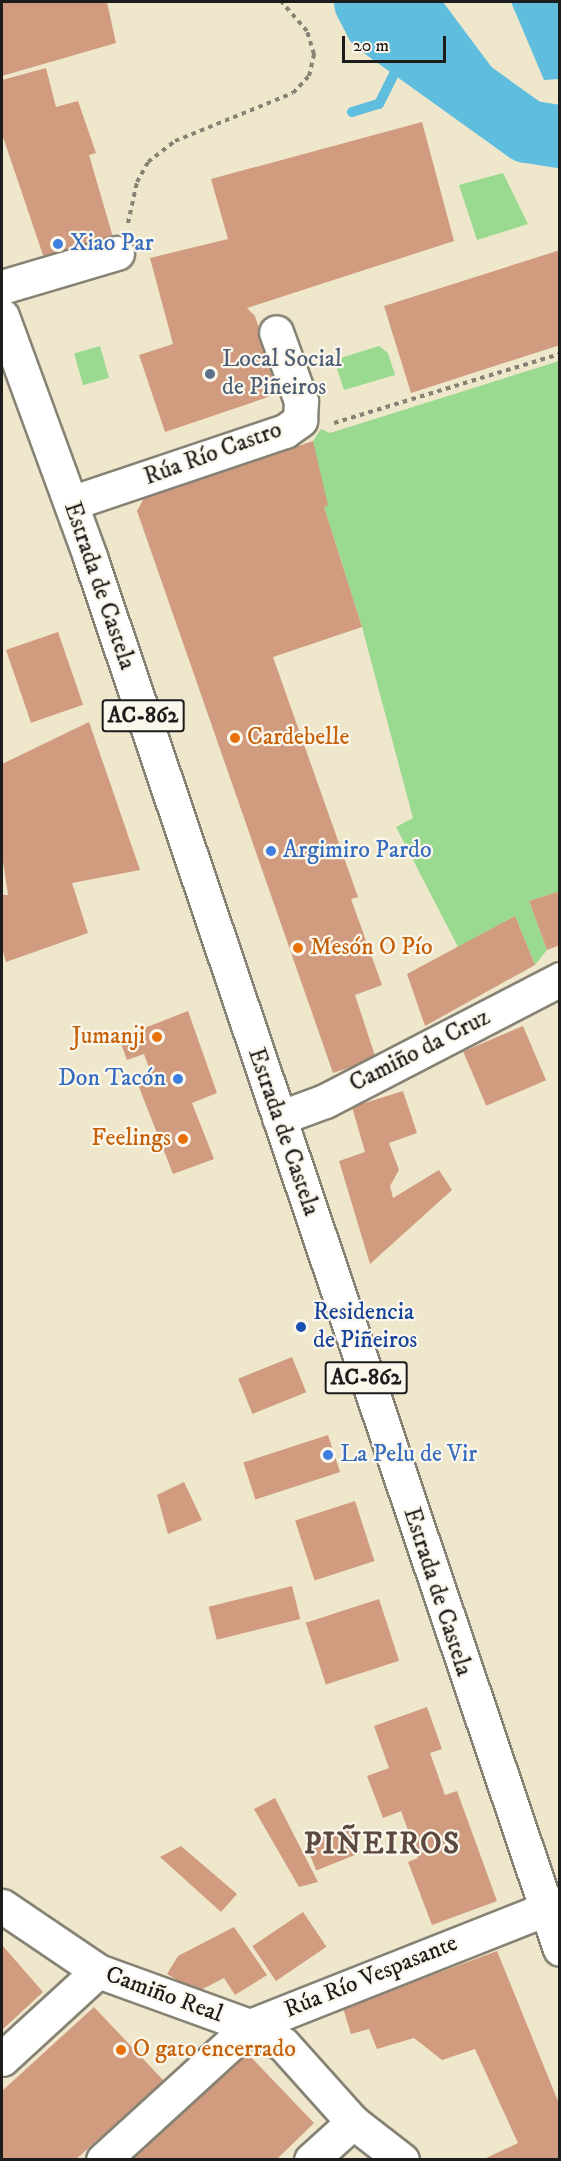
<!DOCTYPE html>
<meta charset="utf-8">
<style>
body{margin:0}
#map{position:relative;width:561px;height:2161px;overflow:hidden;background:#efe7cc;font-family:"IM FELL DW Pica",serif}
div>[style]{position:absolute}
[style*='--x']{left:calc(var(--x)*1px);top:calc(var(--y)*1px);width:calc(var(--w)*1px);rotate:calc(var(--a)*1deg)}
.green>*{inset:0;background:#9ada90;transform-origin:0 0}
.water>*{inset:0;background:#5fbede}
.stream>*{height:10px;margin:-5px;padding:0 5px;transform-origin:5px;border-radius:5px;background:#5fbede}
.river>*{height:63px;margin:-31.5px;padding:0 31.5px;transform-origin:31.5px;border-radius:31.5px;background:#5fbede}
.building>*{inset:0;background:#d09b7e;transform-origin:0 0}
.path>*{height:4px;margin-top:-2px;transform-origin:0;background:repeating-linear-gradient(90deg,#868274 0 4.5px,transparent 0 9px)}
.roads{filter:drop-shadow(2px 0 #868274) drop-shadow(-2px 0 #868274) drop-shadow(0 2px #868274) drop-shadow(0 -2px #868274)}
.minor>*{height:33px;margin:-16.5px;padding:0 16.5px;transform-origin:16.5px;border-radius:16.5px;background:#fff}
.major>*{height:33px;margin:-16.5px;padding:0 16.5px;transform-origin:16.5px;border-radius:16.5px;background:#fff}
.dots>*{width:16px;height:16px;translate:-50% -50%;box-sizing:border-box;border:3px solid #fbf7ec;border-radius:50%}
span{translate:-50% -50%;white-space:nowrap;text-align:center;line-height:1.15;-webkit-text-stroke:4.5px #fbf7ec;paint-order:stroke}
.shield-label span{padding:2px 4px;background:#fbf7ec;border:2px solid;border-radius:4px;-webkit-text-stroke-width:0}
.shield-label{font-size:22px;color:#1c1c1c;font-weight:700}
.shop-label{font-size:24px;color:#366cbe}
.left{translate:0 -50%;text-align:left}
.right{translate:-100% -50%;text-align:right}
.service-label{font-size:24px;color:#4e5e75}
.street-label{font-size:24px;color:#1c1c1c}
.food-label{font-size:24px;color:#c56008}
.transit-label{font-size:24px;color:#164399}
.district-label{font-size:30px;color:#5b483e;font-weight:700;letter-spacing:1.5px}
.frame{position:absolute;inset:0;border:3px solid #1c1c1c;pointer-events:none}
.scale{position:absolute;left:342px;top:36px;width:104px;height:27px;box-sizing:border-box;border:3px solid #1c1c1c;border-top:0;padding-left:8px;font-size:18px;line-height:21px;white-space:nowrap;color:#1c1c1c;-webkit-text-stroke:4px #fbf7ec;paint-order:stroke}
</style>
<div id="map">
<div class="green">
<div style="clip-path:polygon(503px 173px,528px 224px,477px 240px,459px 185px)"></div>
<div style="left:100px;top:346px;width:33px;height:27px;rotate:74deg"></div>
<div style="clip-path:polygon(379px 346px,388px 353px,395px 375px,344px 390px,334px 360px)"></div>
<div style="clip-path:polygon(559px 361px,560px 891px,529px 901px,547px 950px,535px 965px,515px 916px,458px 947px,396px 827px,413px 818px,362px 627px,324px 507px,313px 441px,321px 429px,330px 433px)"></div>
</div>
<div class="water">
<div style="clip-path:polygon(341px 2px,443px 2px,517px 101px,499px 122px,454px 92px)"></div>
<div style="clip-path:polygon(511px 2px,559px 2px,559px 79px,544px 80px)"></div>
</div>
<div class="stream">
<div style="--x:352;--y:112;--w:28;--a:-17"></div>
<div style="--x:379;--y:104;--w:65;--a:-63.4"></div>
</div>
<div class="river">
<div style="--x:365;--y:2;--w:24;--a:62"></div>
<div style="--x:376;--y:23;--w:186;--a:35.6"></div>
<div style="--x:527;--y:131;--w:33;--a:9"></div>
</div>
<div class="building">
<div style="clip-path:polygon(2px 2px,107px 2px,116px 43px,2px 76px)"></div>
<div style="clip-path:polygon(46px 68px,56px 107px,78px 101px,96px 153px,89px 155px,115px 244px,46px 264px,2px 134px,2px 80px)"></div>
<div style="clip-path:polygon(422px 122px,454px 241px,247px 308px,255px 316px,280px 393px,165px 432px,139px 355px,173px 344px,150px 258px,228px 239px,211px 179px)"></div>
<div style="clip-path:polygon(560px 250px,560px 345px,411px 393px,384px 306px)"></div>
<div style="clip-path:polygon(313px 441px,328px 505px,324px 507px,362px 627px,273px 657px,358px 897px,351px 899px,382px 985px,355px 995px,376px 1059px,333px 1073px,137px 511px,144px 498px)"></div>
<div style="left:58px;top:632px;width:77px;height:55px;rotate:71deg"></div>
<div style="clip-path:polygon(89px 722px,140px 870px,72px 883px,88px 933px,6px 962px,2px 948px,2px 895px,8px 895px,2px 855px,2px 764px)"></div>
<div style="clip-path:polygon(560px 891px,560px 945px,547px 950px,529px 901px)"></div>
<div style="clip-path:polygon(515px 916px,535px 965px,425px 1026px,407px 974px)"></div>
<div style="clip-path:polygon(188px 1011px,217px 1093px,192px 1103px,214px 1159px,173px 1174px,137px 1082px,152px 1076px,144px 1054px,127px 1060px,119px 1038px)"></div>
<div style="left:523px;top:1026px;width:59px;height:65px;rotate:67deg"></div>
<div style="clip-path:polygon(403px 1091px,417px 1133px,389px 1143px,399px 1170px,390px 1186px,393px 1198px,439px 1170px,452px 1190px,370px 1264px,339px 1161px,365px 1152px,352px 1107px)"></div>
<div style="left:292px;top:1357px;width:38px;height:58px;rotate:68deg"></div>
<div style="left:328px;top:1435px;width:39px;height:89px;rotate:72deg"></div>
<div style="clip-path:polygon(184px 1482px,202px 1520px,168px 1534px,157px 1495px)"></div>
<div style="left:355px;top:1501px;width:63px;height:63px;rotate:72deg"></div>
<div style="left:292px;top:1586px;width:34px;height:86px;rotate:76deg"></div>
<div style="left:379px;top:1599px;width:65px;height:77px;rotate:72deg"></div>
<div style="clip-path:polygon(427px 1707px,442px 1749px,430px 1753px,445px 1795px,457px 1791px,497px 1901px,432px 1925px,408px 1862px,418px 1858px,401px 1811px,383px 1818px,367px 1776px,389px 1768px,374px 1726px)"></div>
<div style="clip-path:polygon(275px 1798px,318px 1882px,299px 1887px,254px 1809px)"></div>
<div style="left:349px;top:1826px;width:29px;height:47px;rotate:68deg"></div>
<div style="clip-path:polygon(181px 1846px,237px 1894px,221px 1912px,160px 1857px)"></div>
<div style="left:303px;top:1912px;width:42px;height:61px;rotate:56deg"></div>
<div style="clip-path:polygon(234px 1927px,267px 1975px,235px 1995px,224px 1978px,197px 1992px,167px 1974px,178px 1956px)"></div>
<div style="clip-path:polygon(2px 1945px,43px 1992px,2px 2030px)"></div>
<div style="clip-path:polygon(497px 1951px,560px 2106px,560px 2160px,482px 2160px,518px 2143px,475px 2049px,442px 2060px,414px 2038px,377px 2049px,369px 2029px,351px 2034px,343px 2008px)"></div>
<div style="clip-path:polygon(94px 2007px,164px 2081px,75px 2160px,2px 2160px,2px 2091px)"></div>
<div style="clip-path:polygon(248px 2054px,314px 2123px,276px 2160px,131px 2160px)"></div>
</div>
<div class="path">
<div style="--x:128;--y:223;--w:42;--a:-77.6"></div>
<div style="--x:137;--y:182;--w:23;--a:-61"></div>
<div style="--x:148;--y:162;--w:34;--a:-38"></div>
<div style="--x:175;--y:141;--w:127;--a:-22.1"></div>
<div style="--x:293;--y:93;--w:23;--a:-47"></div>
<div style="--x:309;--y:76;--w:23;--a:-77"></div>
<div style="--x:314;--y:54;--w:24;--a:-107"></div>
<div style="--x:307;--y:31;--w:38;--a:-131"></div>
<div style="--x:334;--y:423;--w:236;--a:-17"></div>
</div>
<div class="roads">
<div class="minor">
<div style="--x:2;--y:287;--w:120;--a:-16.5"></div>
<div style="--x:71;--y:503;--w:226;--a:-18.6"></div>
<div style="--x:285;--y:431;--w:19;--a:-36"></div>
<div style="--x:300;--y:420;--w:19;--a:-87"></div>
<div style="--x:301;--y:401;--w:73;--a:-109.9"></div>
<div style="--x:279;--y:1118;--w:49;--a:-20.3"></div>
<div style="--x:325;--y:1101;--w:265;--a:-27.4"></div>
<div style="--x:2;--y:1906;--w:116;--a:34.1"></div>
<div style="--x:98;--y:1971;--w:162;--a:19.9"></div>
<div style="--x:250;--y:2026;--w:38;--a:29"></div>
<div style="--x:283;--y:2044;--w:105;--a:48.1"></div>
<div style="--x:353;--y:2122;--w:62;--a:37.8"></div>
<div style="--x:2;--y:2059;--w:130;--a:-42.5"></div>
<div style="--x:103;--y:2160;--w:199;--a:-42.4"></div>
<div style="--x:250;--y:2026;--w:334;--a:-21.6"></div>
<div style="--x:311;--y:2160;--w:57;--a:-42.1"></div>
</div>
<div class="major">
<div style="--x:2;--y:316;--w:257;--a:69.9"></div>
<div style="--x:90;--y:557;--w:1469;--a:71.34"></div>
</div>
</div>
<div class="dots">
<div style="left:58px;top:244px;background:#3f7fe0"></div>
<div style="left:210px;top:374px;background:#5c6f8a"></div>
<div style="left:235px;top:738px;background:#e8710a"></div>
<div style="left:271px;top:851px;background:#3f7fe0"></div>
<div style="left:298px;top:948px;background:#e8710a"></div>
<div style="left:157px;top:1037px;background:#e8710a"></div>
<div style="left:178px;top:1079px;background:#3f7fe0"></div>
<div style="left:183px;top:1139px;background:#e8710a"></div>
<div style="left:301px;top:1327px;background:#1a4fb4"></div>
<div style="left:328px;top:1455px;background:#3f7fe0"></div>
<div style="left:121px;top:2050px;background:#e8710a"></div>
</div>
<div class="shield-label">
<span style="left:143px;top:716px">AC-862</span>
<span style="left:366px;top:1378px">AC-862</span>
</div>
<div class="shop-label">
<span class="left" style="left:70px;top:244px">Xiao Par</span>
<span class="left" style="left:283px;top:851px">Argimiro Pardo</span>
<span class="right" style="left:166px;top:1079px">Don Tacón</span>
<span class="left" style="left:340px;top:1455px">La Pelu de Vir</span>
</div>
<div class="service-label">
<span class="left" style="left:222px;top:374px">Local Social<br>de Piñeiros</span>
</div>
<div class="street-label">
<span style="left:213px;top:454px;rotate:-20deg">Rúa Río Castro</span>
<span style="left:99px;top:586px;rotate:71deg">Estrada de Castela</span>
<span style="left:420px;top:1051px;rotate:-27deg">Camiño da Cruz</span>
<span style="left:283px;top:1132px;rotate:71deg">Estrada de Castela</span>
<span style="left:437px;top:1592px;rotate:72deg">Estrada de Castela</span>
<span style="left:371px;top:1977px;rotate:-22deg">Rúa Río Vespasante</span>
<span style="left:164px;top:1995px;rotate:20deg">Camiño Real</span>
</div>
<div class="food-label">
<span class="left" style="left:247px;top:738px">Cardebelle</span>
<span class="left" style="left:310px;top:948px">Mesón O Pío</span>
<span class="right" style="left:145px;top:1037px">Jumanji</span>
<span class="right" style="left:171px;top:1139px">Feelings</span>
<span class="left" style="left:133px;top:2050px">O gato encerrado</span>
</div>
<div class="transit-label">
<span class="left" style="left:313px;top:1327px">Residencia<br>de Piñeiros</span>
</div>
<div class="district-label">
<span style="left:382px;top:1845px">PIÑEIROS</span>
</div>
<div class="frame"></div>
<div class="scale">20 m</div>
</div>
